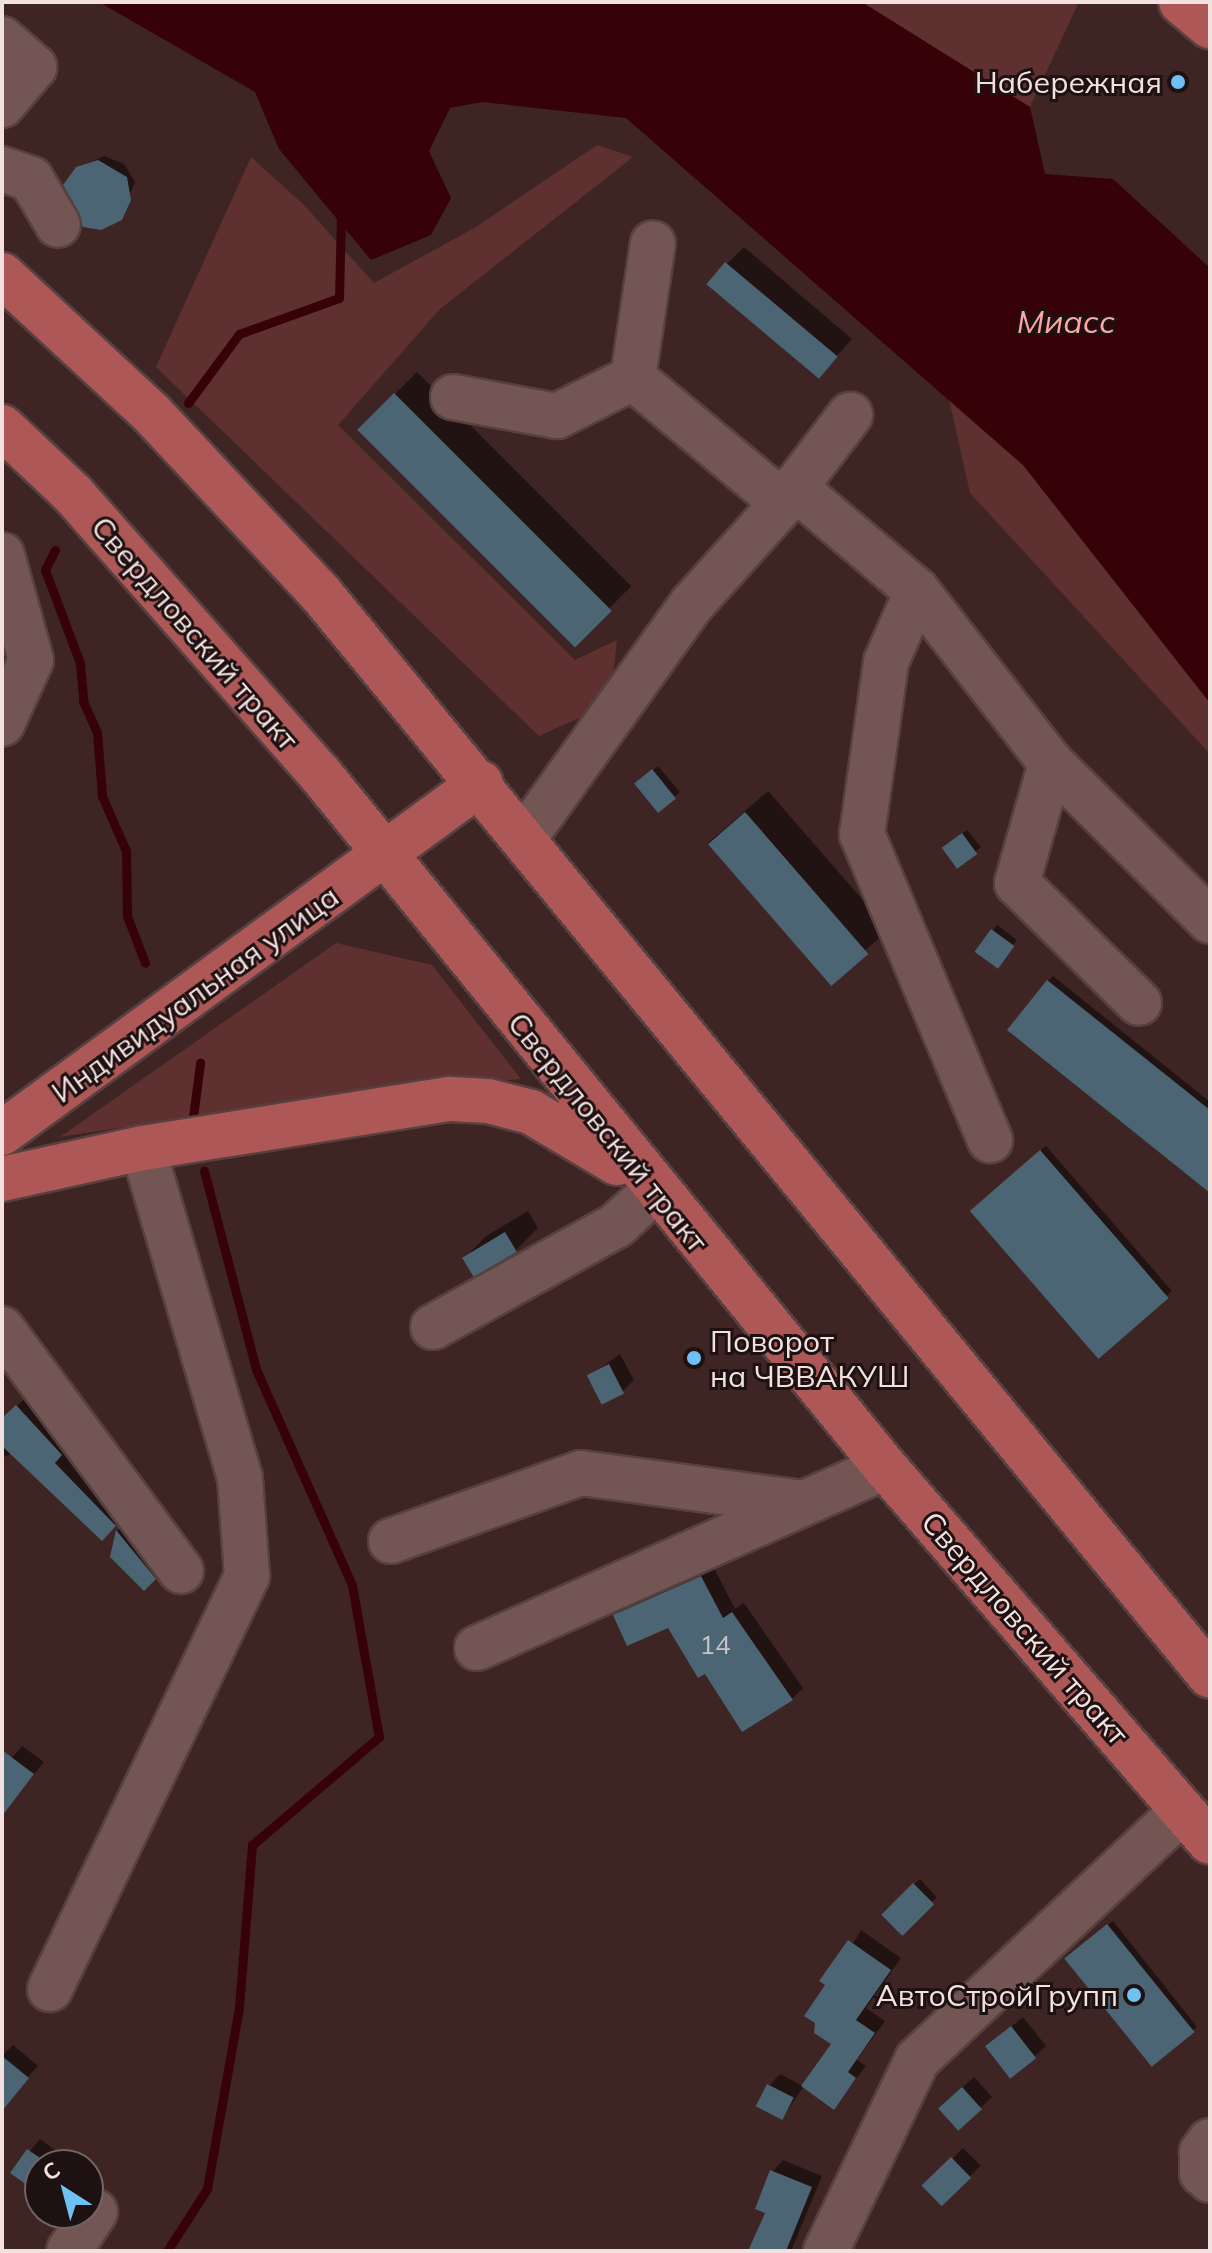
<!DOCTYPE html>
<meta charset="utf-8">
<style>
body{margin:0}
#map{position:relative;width:1212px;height:2253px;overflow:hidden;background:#3e2423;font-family:Mulish,sans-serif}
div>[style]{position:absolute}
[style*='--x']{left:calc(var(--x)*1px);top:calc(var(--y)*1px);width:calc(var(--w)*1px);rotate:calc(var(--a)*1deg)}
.green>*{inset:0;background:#5e3130}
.water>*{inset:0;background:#360207}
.shadow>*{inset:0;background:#0007;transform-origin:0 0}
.stream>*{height:9px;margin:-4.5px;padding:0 4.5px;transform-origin:4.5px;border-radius:4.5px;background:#360207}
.building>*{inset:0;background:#4b6574;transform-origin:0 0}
.roads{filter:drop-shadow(2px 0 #564040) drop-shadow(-2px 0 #564040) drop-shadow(0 2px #564040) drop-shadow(0 -2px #564040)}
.minor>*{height:44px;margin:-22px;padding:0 22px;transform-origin:22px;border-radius:22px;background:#735554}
.major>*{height:44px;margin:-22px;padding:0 22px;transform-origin:22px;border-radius:22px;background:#ad5757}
.dots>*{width:22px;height:22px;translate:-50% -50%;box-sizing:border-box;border:4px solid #1d1111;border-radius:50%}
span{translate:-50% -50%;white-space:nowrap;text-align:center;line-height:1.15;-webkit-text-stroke:6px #1d1111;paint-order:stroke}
.number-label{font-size:26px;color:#c9c2c5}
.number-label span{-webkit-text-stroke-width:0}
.poi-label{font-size:30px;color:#f3e1e0}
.right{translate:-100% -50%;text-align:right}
.left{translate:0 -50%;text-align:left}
.street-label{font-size:30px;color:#f3e1e0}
.water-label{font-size:32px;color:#fea6a3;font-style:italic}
.frame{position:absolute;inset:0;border:4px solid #f3e1e0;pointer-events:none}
.north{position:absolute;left:24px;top:2149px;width:80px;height:80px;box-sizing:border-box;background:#1d1111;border:2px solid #736464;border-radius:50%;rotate:324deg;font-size:22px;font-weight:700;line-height:32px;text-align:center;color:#f3e1e0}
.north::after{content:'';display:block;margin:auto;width:28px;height:36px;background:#6dc2f3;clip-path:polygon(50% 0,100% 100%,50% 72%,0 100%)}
</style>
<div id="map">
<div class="green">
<div style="clip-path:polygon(860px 2px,1079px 2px,1030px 107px)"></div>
<div style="clip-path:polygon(597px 145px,633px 157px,440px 309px,338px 425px,575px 660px,617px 640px,610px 704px,539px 736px,156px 367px,251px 157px,303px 204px,374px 283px,476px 227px)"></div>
<div style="clip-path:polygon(949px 399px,1023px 465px,1210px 703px,1210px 754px,970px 493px)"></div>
<div style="clip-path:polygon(336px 943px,432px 965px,521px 1079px,313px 1098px,60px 1137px)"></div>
</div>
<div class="water">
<div style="clip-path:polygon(99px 2px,862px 2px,1030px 107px,1045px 174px,1113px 179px,1210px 268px,1210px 703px,1023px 465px,626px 118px,482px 102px,450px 108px,429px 151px,451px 198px,431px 235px,371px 260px,279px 149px,255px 92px)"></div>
</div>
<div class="shadow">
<div style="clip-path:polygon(104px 156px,124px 164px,135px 182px,120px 218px,78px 168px)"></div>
<div style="clip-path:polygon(744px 247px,852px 339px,818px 377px,727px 264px)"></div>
<div style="left:417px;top:372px;width:303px;height:81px;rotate:45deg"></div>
<div style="clip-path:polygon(2px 587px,21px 639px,2px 669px)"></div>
<div style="clip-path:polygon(658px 766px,680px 792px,660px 810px,642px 779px)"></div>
<div style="left:768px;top:791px;width:184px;height:79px;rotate:49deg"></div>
<div style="clip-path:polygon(967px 830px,981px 847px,958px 866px,950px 843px)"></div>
<div style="clip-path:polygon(997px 925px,1017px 940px,1001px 961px,976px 951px)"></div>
<div style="clip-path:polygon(1053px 976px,1210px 1102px,1210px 1190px,1048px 981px)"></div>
<div style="left:1046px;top:1146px;width:192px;height:91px;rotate:49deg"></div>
<div style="clip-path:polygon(528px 1211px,538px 1228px,516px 1250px,473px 1274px,464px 1259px,486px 1236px)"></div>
<div style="clip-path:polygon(620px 1354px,634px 1380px,623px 1391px,590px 1376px)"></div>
<div style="clip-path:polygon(31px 1393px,129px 1510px,102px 1538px,12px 1452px,6px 1457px,2px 1453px,2px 1420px)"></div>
<div style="clip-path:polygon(134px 1515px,171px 1560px,144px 1588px,112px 1556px,117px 1531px)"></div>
<div style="clip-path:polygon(713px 1566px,735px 1609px,744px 1603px,803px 1688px,792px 1699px,706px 1671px,668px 1626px,616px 1616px,627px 1604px)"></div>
<div style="clip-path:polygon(22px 1746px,44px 1762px,14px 1798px,2px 1789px,2px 1769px)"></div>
<div style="left:920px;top:1879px;width:25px;height:50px;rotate:48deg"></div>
<div style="clip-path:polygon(1113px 1921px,1197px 2027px,1192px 2031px,1072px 1953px)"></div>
<div style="clip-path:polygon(861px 1930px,901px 1958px,866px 2008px,885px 2021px,857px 2060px,866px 2066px,834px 2107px,804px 2086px,783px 2117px,769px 2086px,780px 2074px,803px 2086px,834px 2044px,828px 1985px)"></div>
<div style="clip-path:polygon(1023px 2017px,1046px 2046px,1034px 2057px,988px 2046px)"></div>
<div style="clip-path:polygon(13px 2045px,38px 2066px,2px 2105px,2px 2056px)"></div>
<div style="clip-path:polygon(974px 2077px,992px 2097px,959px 2128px,952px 2097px)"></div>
<div style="clip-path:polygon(40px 2139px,58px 2152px,49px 2165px,40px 2165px,40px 2176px,31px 2186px,12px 2173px)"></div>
<div style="left:963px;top:2148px;width:25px;height:54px;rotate:45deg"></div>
<div style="clip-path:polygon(783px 2160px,822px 2176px,791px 2251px,750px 2251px,767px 2212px,772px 2172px)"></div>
</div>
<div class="stream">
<div style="--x:188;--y:403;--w:86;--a:-53.5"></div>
<div style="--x:239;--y:334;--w:106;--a:-19.8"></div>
<div style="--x:339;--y:298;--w:84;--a:-88.6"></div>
<div style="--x:55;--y:550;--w:22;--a:117"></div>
<div style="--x:45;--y:570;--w:99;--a:69.4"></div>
<div style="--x:80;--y:663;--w:38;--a:85"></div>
<div style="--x:83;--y:701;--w:34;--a:66"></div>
<div style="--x:97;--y:732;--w:64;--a:85.5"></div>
<div style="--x:102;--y:796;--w:60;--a:66.4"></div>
<div style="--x:126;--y:851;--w:65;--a:89.1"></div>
<div style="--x:127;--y:916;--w:50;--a:69"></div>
<div style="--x:192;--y:1125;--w:63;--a:-82.6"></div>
<div style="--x:167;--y:2251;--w:74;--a:-57.2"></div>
<div style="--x:207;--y:2189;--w:185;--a:-80"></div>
<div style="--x:239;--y:2007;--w:163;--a:-85.4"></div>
<div style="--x:252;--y:1845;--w:167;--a:-40.4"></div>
<div style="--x:379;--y:1737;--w:154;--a:-100.1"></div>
<div style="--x:352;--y:1585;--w:236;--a:-114"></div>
<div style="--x:256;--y:1369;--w:205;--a:-104.7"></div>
</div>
<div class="building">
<div style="clip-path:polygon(98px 160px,127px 177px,131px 200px,122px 220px,101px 230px,83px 227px,63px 185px,76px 167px)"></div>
<div style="left:725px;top:262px;width:147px;height:29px;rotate:40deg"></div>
<div style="left:394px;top:393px;width:308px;height:52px;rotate:45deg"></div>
<div style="left:652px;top:769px;width:38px;height:23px;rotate:51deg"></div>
<div style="left:745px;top:812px;width:188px;height:49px;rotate:49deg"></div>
<div style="left:962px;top:833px;width:26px;height:25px;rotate:54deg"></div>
<div style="left:991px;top:929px;width:29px;height:28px;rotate:36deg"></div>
<div style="clip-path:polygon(1047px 980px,1210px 1110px,1210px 1193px,1007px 1030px)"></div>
<div style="left:1040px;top:1150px;width:196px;height:93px;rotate:49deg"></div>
<div style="left:505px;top:1232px;width:23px;height:50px;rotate:59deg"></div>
<div style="left:609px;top:1364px;width:33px;height:25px;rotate:63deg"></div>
<div style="clip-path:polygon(16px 1405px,62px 1455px,55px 1463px,116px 1526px,102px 1541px,2px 1446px,2px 1418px)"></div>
<div style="clip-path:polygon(116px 1530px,156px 1579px,144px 1591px,110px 1557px)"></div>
<div style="clip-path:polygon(701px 1576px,723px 1618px,732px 1612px,793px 1700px,742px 1732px,705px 1674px,698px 1678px,668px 1628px,627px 1646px,613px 1615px)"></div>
<div style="clip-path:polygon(2px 1750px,34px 1774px,2px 1816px)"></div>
<div style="left:913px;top:1883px;width:30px;height:45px;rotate:45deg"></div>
<div style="left:1107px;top:1924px;width:139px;height:55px;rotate:51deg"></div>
<div style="clip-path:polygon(848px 1940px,891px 1970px,856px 2020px,875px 2033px,848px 2072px,856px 2078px,834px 2110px,801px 2086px,831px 2044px,814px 2033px,815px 2023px,804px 2016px,825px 1985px,819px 1981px)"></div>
<div style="left:1011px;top:2026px;width:41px;height:33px;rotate:52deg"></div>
<div style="clip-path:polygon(2px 2056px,29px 2078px,2px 2111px)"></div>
<div style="left:767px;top:2084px;width:30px;height:25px;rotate:27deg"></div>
<div style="left:962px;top:2087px;width:30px;height:32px;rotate:48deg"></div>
<div style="clip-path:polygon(27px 2149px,49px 2164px,40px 2165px,31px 2188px,10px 2173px)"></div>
<div style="left:951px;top:2157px;width:29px;height:41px;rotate:46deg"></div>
<div style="clip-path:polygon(770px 2170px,812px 2187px,786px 2251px,748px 2251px,765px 2213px,755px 2209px)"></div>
</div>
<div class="roads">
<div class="minor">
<div style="--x:2;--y:39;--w:43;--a:41.2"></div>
<div style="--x:34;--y:67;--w:50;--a:130.1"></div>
<div style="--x:2;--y:169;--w:31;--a:19"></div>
<div style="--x:31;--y:179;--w:53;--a:59.6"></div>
<div style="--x:633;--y:378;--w:195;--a:39.8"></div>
<div style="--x:453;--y:397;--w:106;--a:10.4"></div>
<div style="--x:557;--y:416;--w:85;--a:-26.6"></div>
<div style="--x:633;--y:378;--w:136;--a:-81.6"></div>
<div style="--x:794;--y:487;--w:161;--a:40.2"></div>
<div style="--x:917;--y:591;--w:218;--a:52.1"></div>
<div style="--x:1051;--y:763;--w:224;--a:44.8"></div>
<div style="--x:2;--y:555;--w:109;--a:74.6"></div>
<div style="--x:31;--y:660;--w:70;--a:114.4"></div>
<div style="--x:917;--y:591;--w:77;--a:113.6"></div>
<div style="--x:886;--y:662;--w:174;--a:97.9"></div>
<div style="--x:862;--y:834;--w:332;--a:67.3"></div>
<div style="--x:1051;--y:763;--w:125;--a:105.8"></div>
<div style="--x:1017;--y:883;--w:171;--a:44.5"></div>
<div style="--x:525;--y:837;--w:287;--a:-54.4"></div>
<div style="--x:692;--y:604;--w:136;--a:-48"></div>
<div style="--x:783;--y:503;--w:111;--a:-52.7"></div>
<div style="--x:433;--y:1327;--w:210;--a:-29"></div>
<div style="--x:617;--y:1225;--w:52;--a:-42.6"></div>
<div style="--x:2;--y:1329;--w:301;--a:53.5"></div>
<div style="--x:391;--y:1541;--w:202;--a:-19.7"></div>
<div style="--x:581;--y:1473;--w:224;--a:7.7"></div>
<div style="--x:477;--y:1648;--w:446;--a:-23.9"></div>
<div style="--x:50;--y:1989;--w:458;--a:-64.5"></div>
<div style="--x:247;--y:1576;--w:98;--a:-94.1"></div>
<div style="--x:240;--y:1478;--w:344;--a:-106.4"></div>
<div style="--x:1210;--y:2141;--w:14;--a:126"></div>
<div style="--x:1202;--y:2152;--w:21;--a:90"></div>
<div style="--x:1202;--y:2173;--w:11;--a:41"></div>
<div style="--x:69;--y:2251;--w:47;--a:-56.3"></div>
<div style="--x:826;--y:2251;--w:212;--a:-64.5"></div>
<div style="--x:917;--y:2060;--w:364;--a:-43.2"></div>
</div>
<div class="major">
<div style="--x:1181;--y:2;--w:38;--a:40"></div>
<div style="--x:2;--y:275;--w:206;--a:42.8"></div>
<div style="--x:153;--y:415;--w:245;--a:46.8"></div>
<div style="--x:321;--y:594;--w:1400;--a:50.59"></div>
<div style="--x:2;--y:427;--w:98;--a:43.3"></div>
<div style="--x:73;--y:494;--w:373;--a:48.6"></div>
<div style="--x:320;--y:774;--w:894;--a:50.81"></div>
<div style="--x:885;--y:1467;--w:496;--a:49.1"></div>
<div style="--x:2;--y:1133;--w:593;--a:-36.16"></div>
<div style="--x:2;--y:1179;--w:144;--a:-12.4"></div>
<div style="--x:143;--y:1148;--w:311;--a:-9.1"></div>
<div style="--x:450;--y:1099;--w:38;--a:3"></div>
<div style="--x:488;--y:1101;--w:44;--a:14.3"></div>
<div style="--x:531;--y:1112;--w:100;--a:30.7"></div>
</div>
</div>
<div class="dots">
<div style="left:1178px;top:82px;background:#6dc2f3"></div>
<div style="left:694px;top:1358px;background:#6dc2f3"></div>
<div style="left:1134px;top:1995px;background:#6dc2f3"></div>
</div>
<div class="number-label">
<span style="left:715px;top:1645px">14</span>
</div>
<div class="poi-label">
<span class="right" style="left:1162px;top:82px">Набережная</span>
<span class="left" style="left:710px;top:1358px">Поворот<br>на ЧВВАКУШ</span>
<span class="right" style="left:1118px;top:1995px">АвтоСтройГрупп</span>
</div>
<div class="street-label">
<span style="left:195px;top:633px;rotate:49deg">Свердловский тракт</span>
<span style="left:195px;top:994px;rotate:-36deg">Индивидуальная улица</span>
<span style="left:608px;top:1132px;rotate:51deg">Свердловский тракт</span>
<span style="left:1025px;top:1628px;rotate:49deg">Свердловский тракт</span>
</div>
<div class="water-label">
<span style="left:1066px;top:321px">Миасс</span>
</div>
<div class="frame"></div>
<div class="north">С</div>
</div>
